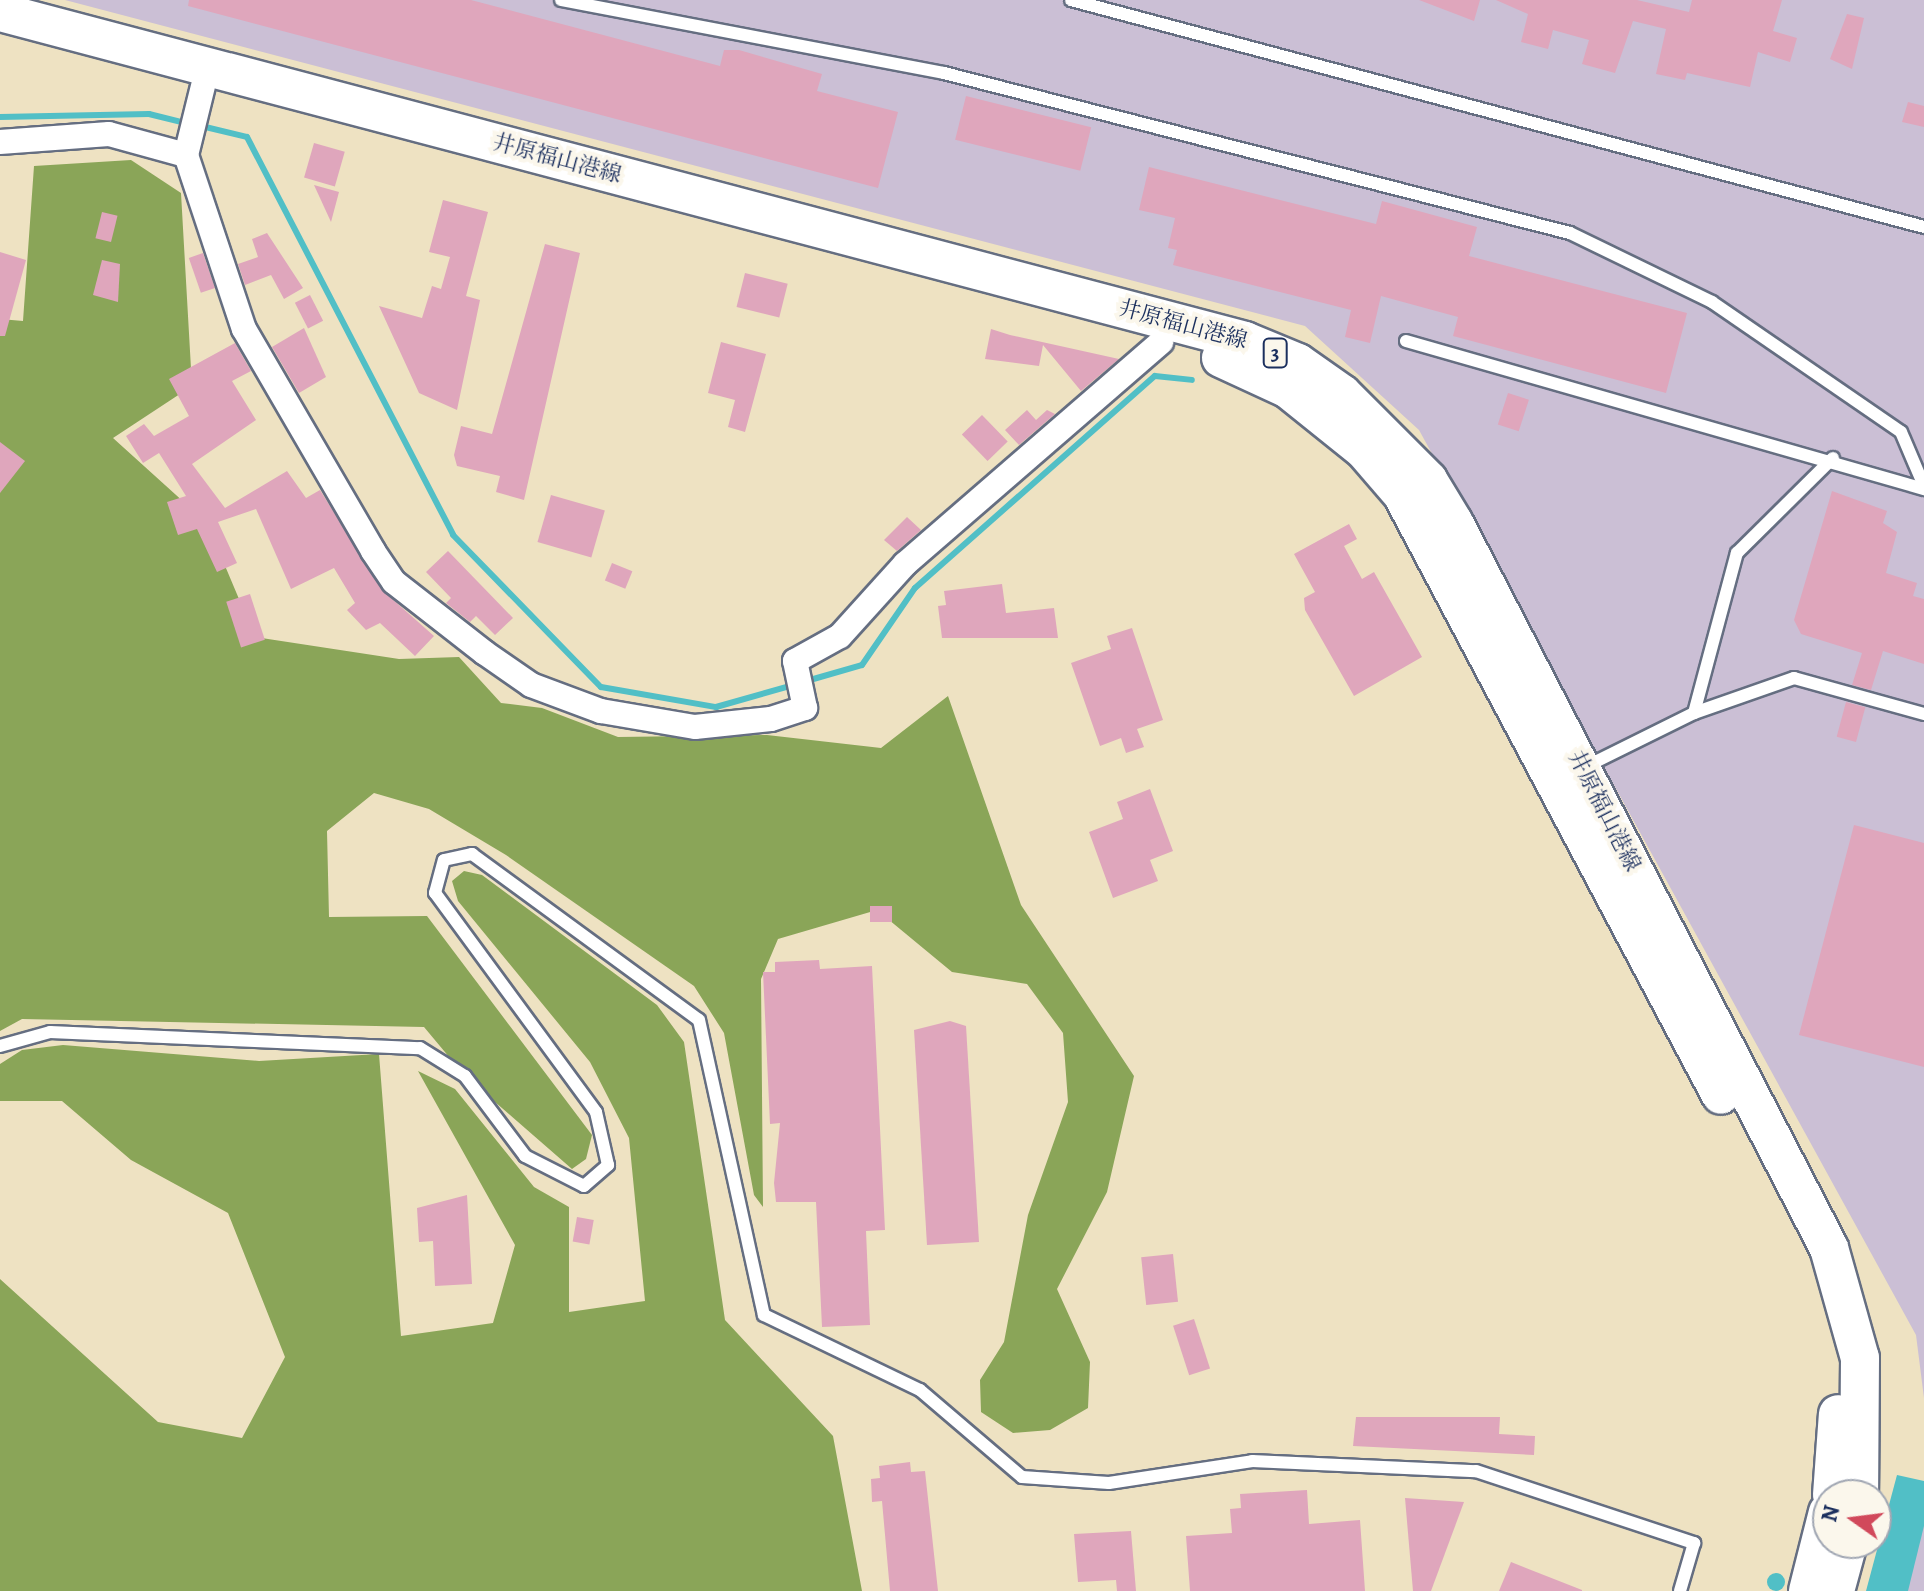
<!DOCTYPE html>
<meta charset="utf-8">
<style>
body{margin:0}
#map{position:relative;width:1924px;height:1591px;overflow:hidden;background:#eee2c2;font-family:Alegreya,"Noto Serif JP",serif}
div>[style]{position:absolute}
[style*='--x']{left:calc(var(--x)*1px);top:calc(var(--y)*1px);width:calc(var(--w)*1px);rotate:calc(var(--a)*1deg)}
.industrial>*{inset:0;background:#cbbfd5}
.forest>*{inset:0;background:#8aa558}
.water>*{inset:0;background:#51bfc6}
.round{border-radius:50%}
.stream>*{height:6px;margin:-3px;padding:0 3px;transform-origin:3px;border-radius:3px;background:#51bfc6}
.building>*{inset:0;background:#dfa6bc;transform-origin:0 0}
.roads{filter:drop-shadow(2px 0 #656e81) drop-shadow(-2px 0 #656e81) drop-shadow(0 2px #656e81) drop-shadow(0 -2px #656e81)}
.service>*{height:12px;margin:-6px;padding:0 6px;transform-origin:6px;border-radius:6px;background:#fff}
.minor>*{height:24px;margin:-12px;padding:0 12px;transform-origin:12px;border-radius:12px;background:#fff}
.primary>*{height:38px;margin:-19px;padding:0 19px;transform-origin:19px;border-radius:19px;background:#fff}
span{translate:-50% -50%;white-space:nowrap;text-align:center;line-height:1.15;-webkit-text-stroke:8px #fbf7ec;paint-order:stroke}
.shield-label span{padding:2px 6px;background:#fbf7ec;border:2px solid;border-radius:6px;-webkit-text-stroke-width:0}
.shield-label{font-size:20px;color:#1b2f5e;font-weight:700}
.street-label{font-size:22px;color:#1b2f5e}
.north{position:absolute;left:1812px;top:1479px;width:80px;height:80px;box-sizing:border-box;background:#fbf7ec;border:2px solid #a1a7b3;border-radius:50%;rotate:284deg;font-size:22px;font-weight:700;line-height:32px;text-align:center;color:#1b2f5e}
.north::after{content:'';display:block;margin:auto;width:28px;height:36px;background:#d1495b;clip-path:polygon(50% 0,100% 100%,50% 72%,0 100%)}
</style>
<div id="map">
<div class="industrial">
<div style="clip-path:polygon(65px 0,1924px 0,1924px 1398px,1916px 1335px,1419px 430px,1305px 326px)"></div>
<div style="clip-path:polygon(1924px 1524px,1924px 1591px,1906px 1591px)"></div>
</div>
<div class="forest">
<div style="clip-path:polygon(131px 160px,181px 193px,192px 386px,113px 438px,207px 523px,255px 637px,399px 659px,459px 657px,501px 703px,542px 708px,618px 737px,767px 735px,881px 748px,948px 696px,1021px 905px,1134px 1076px,1107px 1192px,1057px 1289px,1090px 1362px,1088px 1408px,1050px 1430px,1013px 1433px,981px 1412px,980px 1380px,1004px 1342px,1028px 1215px,1068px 1102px,1063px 1033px,1027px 984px,952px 972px,877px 910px,778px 939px,761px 979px,763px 1207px,754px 1195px,724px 1033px,694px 986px,506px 855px,429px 809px,374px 793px,327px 831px,329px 917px,427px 916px,592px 1135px,586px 1159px,572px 1169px,465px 1076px,424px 1027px,22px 1019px,0 1031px,0 319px,23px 321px,34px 166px)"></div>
<div style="clip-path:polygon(464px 871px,482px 875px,657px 1005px,684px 1042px,725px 1320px,833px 1436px,862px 1591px,0 1591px,0 1279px,158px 1422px,242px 1438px,285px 1357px,228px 1213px,131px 1160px,62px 1101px,0 1101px,0 1064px,22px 1050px,63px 1045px,259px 1061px,379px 1054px,401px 1336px,493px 1323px,515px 1245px,418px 1071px,455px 1089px,534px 1187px,569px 1207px,569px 1312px,645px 1301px,629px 1138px,590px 1062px,458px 901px,452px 881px)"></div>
</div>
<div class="water">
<div style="clip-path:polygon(1897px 1475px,1924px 1481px,1924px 1526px,1908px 1591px,1866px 1591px)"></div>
<div class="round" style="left:1767px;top:1573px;width:18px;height:18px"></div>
</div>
<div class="stream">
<div style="--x:0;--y:117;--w:149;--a:-1.2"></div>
<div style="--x:149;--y:114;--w:38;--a:14"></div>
<div style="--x:197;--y:125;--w:51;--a:13.5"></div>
<div style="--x:247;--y:137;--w:448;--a:62.6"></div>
<div style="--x:453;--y:535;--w:212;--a:45.8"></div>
<div style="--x:601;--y:687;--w:117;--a:9.9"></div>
<div style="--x:716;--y:707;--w:80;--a:-15.9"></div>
<div style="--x:803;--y:682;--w:61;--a:-16.1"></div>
<div style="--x:862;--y:665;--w:93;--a:-55.5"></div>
<div style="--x:915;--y:588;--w:320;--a:-41.5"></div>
<div style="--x:1155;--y:376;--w:37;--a:6"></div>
</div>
<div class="building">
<div style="clip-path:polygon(189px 0,471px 0,720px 66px,724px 50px,739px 50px,822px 74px,817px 91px,898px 112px,878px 188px,188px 6px)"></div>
<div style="clip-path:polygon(1419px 0,1480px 0,1474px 21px)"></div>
<div style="clip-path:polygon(1496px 0,1637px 0,1689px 12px,1692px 0,1782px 0,1773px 31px,1797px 38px,1790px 62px,1758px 52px,1750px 87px,1687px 73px,1685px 80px,1656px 74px,1666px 29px,1633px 21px,1615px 73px,1582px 64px,1589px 40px,1553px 30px,1548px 49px,1521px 42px,1528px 14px)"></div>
<div style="clip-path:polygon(1847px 14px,1864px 18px,1852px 69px,1830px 59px)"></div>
<div style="left:966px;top:96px;width:129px;height:45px;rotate:14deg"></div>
<div style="clip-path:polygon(1908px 102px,1924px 106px,1924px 127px,1902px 122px)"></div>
<div style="left:314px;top:143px;width:32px;height:36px;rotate:16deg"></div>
<div style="clip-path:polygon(1149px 167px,1376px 224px,1382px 201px,1477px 227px,1469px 256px,1687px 313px,1666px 393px,1453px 336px,1458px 317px,1381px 296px,1370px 343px,1345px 337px,1351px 310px,1173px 265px,1177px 250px,1168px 248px,1175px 218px,1139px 210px)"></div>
<div style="clip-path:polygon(314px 185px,339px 192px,331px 222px)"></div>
<div style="clip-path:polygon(443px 200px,488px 212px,466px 296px,480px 300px,457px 410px,419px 393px,379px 306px,422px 318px,432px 286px,441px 289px,450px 257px,429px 252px)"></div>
<div style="left:102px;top:212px;width:16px;height:27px;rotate:14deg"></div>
<div style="clip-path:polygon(267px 233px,303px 288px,284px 299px,271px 275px,245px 285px,238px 264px,258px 257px,252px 239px)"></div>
<div style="clip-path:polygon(545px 244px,580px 253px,524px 500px,496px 492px,500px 476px,457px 466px,454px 455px,461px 426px,492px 434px)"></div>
<div style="clip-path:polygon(0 252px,26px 260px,5px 336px,0 336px)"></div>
<div style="left:203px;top:253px;width:37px;height:15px;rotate:71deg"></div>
<div style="clip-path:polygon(102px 260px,120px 264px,118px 302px,93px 295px)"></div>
<div style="left:745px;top:273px;width:44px;height:35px;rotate:14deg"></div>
<div style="left:310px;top:295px;width:29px;height:17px;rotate:63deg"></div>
<div style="clip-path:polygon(304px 328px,326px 377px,299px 393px,272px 347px)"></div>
<div style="clip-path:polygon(991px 329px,1010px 335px,1119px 359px,1081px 391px,1043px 345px,1039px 366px,985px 359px)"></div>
<div style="clip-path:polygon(721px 342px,766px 354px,745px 432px,728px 427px,735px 400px,708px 393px)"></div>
<div style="clip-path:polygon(235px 343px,251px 371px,232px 381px,256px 420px,192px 464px,225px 508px,287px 471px,306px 498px,320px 490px,382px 590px,434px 636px,415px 656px,380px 623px,366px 630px,347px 610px,355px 603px,334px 568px,291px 589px,256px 509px,218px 522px,237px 563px,217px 572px,197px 529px,178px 535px,167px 502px,186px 496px,159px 453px,143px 463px,126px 436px,144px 424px,154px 436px,189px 416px,169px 379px)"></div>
<div style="left:1508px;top:393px;width:22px;height:33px;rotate:18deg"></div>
<div style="clip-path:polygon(1027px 410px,1036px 420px,1047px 410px,1055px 414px,1019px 445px,1005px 430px)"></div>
<div style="left:982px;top:415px;width:37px;height:28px;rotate:46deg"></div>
<div style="clip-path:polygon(0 442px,25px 461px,0 493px)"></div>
<div style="clip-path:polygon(1832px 491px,1887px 511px,1883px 523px,1897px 532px,1886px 573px,1917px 583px,1913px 596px,1924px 599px,1924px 664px,1883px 651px,1871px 690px,1852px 685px,1862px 653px,1801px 634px,1794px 620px)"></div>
<div style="left:551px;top:495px;width:56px;height:49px;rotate:16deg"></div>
<div style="clip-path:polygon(907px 517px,921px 530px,897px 551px,884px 540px)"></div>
<div style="clip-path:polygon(1349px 524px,1357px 539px,1344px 546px,1362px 579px,1374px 572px,1422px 657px,1354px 696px,1305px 610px,1304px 598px,1315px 592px,1294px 554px)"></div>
<div style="clip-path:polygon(448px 551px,513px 618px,495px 635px,476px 616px,470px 622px,446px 603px,451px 598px,426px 572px)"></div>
<div style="left:612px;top:563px;width:22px;height:19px;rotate:22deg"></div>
<div style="clip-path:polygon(1002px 584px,1006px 613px,1054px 608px,1058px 638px,942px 638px,938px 606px,946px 605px,944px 591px)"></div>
<div style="left:250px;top:594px;width:48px;height:25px;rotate:72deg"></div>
<div style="clip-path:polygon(1132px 628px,1163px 720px,1137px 729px,1144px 747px,1126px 753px,1121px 738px,1100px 746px,1071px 663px,1111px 649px,1107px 636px)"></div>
<div style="left:1846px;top:702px;width:20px;height:36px;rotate:15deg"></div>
<div style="clip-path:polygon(1150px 789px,1173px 851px,1150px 860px,1158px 881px,1113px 898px,1089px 832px,1123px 819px,1117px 802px)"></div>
<div style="clip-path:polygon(1854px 825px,1924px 843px,1924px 1067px,1799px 1035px)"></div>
<div style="left:870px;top:906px;width:22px;height:16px"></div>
<div style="clip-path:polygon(819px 960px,820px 969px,872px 966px,885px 1230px,866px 1231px,870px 1325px,822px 1327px,816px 1202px,776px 1202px,774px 1183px,780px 1123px,770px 1124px,763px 972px,775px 972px,775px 962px)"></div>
<div style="clip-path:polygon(950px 1021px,966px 1026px,979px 1242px,927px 1245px,914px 1030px)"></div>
<div style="clip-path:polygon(467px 1195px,472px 1284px,435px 1286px,433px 1241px,419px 1242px,417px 1208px)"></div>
<div style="left:577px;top:1217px;width:17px;height:25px;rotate:10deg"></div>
<div style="left:1173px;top:1254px;width:48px;height:32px;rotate:84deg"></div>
<div style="left:1194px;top:1319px;width:52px;height:22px;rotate:72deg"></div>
<div style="clip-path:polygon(1356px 1417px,1500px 1417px,1499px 1434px,1535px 1436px,1534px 1455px,1353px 1446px)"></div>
<div style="clip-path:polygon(910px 1462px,911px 1472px,925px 1471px,938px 1591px,890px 1591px,882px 1501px,872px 1502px,871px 1479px,880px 1478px,879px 1466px)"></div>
<div style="clip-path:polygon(1307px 1490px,1309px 1524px,1360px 1520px,1365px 1591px,1190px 1591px,1186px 1536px,1232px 1533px,1230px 1509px,1241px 1508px,1240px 1494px)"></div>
<div style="clip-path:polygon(1405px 1498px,1464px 1502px,1431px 1591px,1413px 1591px)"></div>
<div style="clip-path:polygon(1131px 1531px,1136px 1591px,1117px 1591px,1116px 1580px,1078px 1582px,1074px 1534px)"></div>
<div style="clip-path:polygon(1511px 1562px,1582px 1590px,1582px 1591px,1499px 1591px)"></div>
</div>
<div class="roads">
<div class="service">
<div style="--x:561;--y:0;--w:390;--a:10.8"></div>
<div style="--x:944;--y:73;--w:646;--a:14.34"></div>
<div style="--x:1570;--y:233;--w:158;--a:25.9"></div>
<div style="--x:1712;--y:302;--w:229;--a:34.5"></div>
<div style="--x:1901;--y:432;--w:59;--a:66.9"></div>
<div style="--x:1071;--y:0;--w:883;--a:14.9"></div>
<div style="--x:1406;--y:341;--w:539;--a:15.95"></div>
<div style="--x:1694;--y:713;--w:166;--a:-75"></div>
<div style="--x:1737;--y:553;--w:135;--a:-44.7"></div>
<div style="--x:1585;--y:767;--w:122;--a:-26.4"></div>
<div style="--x:1694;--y:713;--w:106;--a:-19.3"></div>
<div style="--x:1794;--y:678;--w:135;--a:15.5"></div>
<div style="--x:0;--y:1046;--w:52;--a:-15.6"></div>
<div style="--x:50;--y:1032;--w:370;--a:2.5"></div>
<div style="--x:420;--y:1048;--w:53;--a:31.9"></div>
<div style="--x:465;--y:1076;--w:100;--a:53.1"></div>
<div style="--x:525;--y:1156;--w:66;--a:27"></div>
<div style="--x:584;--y:1186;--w:32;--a:-41"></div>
<div style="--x:608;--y:1165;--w:54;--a:-102.8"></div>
<div style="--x:596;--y:1112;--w:272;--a:-126.3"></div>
<div style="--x:435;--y:893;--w:34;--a:-75"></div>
<div style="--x:444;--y:860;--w:29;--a:-12"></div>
<div style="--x:472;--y:854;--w:281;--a:36.2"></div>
<div style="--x:699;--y:1020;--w:302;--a:77.6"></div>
<div style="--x:764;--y:1315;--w:173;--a:25.7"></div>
<div style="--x:920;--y:1390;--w:134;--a:40.5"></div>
<div style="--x:1022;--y:1477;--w:87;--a:3.9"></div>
<div style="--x:1109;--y:1483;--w:145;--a:-8.7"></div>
<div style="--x:1252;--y:1461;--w:224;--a:2.6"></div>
<div style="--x:1476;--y:1471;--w:230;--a:18.3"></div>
<div style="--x:1694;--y:1543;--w:50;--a:106.3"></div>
</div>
<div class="minor">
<div style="--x:203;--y:86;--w:71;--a:103.8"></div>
<div style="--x:186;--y:155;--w:183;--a:71.6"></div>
<div style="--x:244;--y:329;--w:257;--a:59.8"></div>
<div style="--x:373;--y:551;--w:37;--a:56"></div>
<div style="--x:394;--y:582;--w:115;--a:38"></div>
<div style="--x:485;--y:653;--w:56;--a:34.8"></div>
<div style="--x:531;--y:685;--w:75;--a:20.4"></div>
<div style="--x:601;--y:711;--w:95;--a:9.7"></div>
<div style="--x:695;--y:727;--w:76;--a:-6"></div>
<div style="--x:771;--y:719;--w:36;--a:-18"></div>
<div style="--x:805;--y:708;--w:48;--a:-102"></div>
<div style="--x:795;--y:661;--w:51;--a:-29.1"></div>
<div style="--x:840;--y:636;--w:97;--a:-47.9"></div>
<div style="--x:905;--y:564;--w:339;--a:-40.9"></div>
<div style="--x:0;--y:142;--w:109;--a:-4.2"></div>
<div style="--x:109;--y:134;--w:80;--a:15.3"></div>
</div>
<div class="primary">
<div style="--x:0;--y:12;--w:1288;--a:14.8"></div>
<div style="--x:1245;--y:341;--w:57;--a:22.5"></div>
<div style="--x:1298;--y:363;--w:54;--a:35.2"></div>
<div style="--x:1342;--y:394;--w:122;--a:45"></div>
<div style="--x:1428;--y:480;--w:50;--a:58.8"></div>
<div style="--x:1454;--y:523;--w:816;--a:62.65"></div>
<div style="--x:1829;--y:1248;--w:114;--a:74.3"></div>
<div style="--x:1860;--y:1358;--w:137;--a:90.4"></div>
<div style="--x:1221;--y:358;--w:74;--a:24.8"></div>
<div style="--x:1288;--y:389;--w:97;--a:38.8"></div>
<div style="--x:1364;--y:450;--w:58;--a:49.2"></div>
<div style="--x:1402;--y:494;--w:680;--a:62.04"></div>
<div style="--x:1832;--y:1495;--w:81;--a:-85.8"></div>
<div style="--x:1808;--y:1591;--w:81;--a:-75.8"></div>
<div style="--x:1835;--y:1591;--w:50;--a:-74.8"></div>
</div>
</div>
<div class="shield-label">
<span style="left:1275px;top:353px">3</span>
</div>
<div class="street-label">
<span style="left:557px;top:159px;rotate:15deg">井原福山港線</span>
<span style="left:1183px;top:325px;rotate:15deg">井原福山港線</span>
<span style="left:1604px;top:811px;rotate:63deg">井原福山港線</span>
</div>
<div class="north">N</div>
</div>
